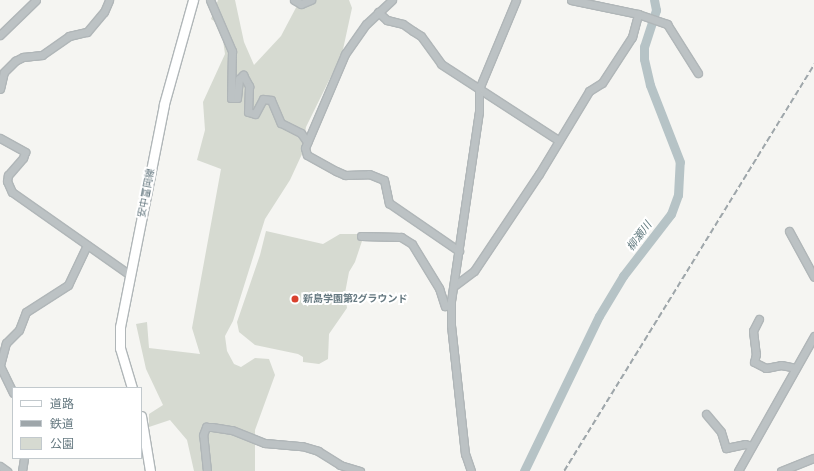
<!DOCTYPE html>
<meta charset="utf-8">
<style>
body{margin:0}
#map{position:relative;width:814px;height:471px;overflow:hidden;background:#f5f5f2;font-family:"Archivo Narrow","Noto Sans JP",sans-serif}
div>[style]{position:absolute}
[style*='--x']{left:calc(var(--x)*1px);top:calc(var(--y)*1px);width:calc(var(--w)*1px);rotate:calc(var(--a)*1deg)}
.green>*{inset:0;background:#d6dad1}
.river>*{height:9px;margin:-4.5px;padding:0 4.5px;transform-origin:4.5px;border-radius:4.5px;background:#b6c3c6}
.roads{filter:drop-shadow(1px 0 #b0b6b8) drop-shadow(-1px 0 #b0b6b8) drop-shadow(0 1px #b0b6b8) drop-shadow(0 -1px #b0b6b8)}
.minor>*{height:7px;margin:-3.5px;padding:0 3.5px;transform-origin:3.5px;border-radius:3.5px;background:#bcc2c4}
.major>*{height:9px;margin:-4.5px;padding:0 4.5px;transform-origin:4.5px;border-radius:4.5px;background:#fff}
.rail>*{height:1.5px;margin-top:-0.75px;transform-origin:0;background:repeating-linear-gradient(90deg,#9ea6aa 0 6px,transparent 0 9px)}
.dots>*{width:11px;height:11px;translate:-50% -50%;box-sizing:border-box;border:2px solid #fff;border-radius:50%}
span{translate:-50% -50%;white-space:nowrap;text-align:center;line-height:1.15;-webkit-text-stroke:4px #fff;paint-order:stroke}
.street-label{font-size:10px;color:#667981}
.poi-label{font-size:10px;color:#667981;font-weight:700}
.left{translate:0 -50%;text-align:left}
.water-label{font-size:11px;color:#627a7f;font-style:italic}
.legend{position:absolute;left:12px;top:387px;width:130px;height:72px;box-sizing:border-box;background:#fff;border:1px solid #c2c9cd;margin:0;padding:5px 7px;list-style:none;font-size:12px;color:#667981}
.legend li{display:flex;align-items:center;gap:8px;height:20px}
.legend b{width:20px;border:1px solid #c2c9cd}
</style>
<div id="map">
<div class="green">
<div style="clip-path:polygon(218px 0,235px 0,244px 42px,254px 65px,281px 36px,300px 0,349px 0,352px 8px,342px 54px,306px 127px,302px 154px,290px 180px,265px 219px,233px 321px,225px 336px,227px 351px,234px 364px,241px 367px,255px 358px,269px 359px,275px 375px,255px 430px,255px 471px,194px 471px,187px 440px,170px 420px,149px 427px,149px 414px,163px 405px,146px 369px,136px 324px,147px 322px,149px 348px,200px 354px,192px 328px,221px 169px,197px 160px,205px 130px,203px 102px,225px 54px,221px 26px,211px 19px)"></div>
<div style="clip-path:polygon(266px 231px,323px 244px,340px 234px,361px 234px,363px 238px,355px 262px,349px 272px,345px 293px,347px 308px,329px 334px,328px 359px,319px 364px,303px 362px,303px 357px,298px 354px,255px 345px,239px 332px,237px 322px,260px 255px)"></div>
</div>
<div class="river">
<div style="--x:524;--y:471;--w:172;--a:-64.2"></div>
<div style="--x:599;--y:316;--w:47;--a:-59"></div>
<div style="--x:623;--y:276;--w:78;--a:-52.3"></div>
<div style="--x:671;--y:214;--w:20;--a:-70"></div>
<div style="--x:678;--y:195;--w:33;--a:-87"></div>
<div style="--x:680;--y:162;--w:83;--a:-111.3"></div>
<div style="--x:650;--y:85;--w:27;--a:-103"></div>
<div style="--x:644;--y:59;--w:12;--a:-90"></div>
<div style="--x:644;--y:47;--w:39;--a:-72"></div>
<div style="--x:656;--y:10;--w:10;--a:-101"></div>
</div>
<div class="roads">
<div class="minor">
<div style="--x:210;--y:0;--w:56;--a:66.7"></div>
<div style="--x:232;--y:51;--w:47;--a:91.2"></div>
<div style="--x:231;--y:98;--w:6;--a:0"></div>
<div style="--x:237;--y:98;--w:19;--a:-84"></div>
<div style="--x:239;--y:79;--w:6;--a:-45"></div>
<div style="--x:243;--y:75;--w:13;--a:61"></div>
<div style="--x:249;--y:86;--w:26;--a:92"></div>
<div style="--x:248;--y:112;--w:7;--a:16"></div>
<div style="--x:255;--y:114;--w:17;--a:-62"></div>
<div style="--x:263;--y:99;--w:8;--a:7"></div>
<div style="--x:271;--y:100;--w:25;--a:67"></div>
<div style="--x:281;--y:123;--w:22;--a:27"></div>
<div style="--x:301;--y:133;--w:11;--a:56"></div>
<div style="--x:294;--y:0;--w:8;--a:30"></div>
<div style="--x:301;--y:4;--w:11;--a:-22"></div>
<div style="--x:392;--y:0;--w:35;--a:137"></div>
<div style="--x:366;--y:24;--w:37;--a:125"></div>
<div style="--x:345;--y:54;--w:102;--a:113.1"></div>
<div style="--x:305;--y:148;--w:7;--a:74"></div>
<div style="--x:307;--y:155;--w:33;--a:29"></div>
<div style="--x:336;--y:171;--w:10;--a:24"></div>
<div style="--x:345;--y:175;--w:24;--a:-2"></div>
<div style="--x:369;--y:174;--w:16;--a:22"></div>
<div style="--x:384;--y:180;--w:24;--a:78"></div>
<div style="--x:389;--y:203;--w:85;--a:34.4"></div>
<div style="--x:571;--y:0;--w:68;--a:11.8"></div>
<div style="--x:638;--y:14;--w:31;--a:19"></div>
<div style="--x:667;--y:24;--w:58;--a:57.7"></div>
<div style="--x:378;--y:12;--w:12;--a:42"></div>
<div style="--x:387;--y:20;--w:16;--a:14"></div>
<div style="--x:403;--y:24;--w:12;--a:35"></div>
<div style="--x:413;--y:31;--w:9;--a:32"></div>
<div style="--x:421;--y:36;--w:34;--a:54"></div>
<div style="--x:441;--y:64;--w:140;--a:33"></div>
<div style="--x:0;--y:35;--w:50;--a:-44.2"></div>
<div style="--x:0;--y:89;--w:17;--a:-77"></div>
<div style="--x:4;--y:72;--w:16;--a:-45"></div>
<div style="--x:15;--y:61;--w:9;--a:-27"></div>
<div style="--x:23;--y:57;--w:19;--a:-6"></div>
<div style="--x:42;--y:55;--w:33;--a:-35"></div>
<div style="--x:69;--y:36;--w:18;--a:-13"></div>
<div style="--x:87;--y:32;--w:26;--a:-50"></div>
<div style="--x:104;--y:12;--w:13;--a:-67"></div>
<div style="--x:0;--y:138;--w:29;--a:29"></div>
<div style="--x:25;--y:152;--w:6;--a:108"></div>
<div style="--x:23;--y:158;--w:23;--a:131"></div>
<div style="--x:8;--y:175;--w:6;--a:99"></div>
<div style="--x:7;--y:181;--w:12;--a:66"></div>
<div style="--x:12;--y:192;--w:144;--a:35.1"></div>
<div style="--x:789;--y:231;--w:52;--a:61.5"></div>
<div style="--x:361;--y:236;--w:40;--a:1.4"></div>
<div style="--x:401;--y:237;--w:13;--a:32"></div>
<div style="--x:412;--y:244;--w:52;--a:58.5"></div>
<div style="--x:439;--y:288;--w:19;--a:72"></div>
<div style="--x:445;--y:306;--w:6;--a:-9"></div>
<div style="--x:454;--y:286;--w:25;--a:-37"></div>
<div style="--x:474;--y:271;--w:117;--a:-56.2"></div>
<div style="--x:539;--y:174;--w:97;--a:-58.9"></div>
<div style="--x:589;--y:91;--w:15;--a:-32"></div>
<div style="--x:602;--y:83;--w:55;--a:-56.9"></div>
<div style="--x:632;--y:37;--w:24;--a:-75"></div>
<div style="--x:759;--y:319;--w:13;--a:117"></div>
<div style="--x:753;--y:331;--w:23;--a:83"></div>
<div style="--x:756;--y:354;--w:8;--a:104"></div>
<div style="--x:754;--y:362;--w:13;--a:27"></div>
<div style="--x:766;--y:368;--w:15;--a:-11"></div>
<div style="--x:781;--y:365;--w:15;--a:11"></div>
<div style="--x:0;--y:365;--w:23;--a:-75"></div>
<div style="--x:6;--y:343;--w:18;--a:-45"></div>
<div style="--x:19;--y:330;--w:19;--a:-69"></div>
<div style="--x:26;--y:312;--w:50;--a:-32.7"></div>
<div style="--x:68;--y:285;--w:44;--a:-64.6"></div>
<div style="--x:0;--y:366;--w:30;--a:64"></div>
<div style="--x:706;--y:414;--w:23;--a:50"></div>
<div style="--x:721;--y:432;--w:17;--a:73"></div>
<div style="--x:726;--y:448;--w:19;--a:-12"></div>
<div style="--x:745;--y:444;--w:7;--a:16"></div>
<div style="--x:0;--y:466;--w:9;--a:36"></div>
<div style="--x:22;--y:471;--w:13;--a:-81"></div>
<div style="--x:207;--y:471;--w:36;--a:-96"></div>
<div style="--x:203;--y:435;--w:9;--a:-69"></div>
<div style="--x:206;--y:427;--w:6;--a:0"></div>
<div style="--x:212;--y:427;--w:20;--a:9"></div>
<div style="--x:232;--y:430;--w:35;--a:22"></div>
<div style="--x:265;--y:443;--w:37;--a:5"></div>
<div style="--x:302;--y:446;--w:17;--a:17"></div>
<div style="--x:318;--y:451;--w:26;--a:32"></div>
<div style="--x:340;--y:465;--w:21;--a:17"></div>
<div style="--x:471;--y:471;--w:18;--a:-109"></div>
<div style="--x:465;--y:454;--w:130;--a:-96.2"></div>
<div style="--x:451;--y:325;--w:24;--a:-90"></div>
<div style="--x:451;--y:301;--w:191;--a:-81.6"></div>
<div style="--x:479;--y:112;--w:23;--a:-90"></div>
<div style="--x:479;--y:89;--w:96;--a:-67.4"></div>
<div style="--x:738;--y:471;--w:155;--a:-60.6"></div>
<div style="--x:781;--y:471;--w:35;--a:-22"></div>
</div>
<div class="major">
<div style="--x:132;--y:388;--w:42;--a:-106.7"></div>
<div style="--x:120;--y:348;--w:21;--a:-90"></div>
<div style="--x:120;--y:327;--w:227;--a:-78.8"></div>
<div style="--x:164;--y:104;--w:108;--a:-74.4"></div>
<div style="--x:141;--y:416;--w:56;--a:80.7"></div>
</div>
</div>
<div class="rail">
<div style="--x:564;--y:471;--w:478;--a:-58.4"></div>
</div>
<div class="dots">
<div style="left:295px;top:299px;background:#d9412e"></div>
</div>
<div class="street-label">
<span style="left:146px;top:193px;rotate:-79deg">安中富岡線</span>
</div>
<div class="poi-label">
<span class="left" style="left:303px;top:299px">新島学園第2グラウンド</span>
</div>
<div class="water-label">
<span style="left:639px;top:236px;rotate:-53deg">柳瀬川</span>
</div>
<ul class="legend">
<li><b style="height:5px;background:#fff"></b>道路</li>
<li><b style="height:5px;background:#9ea6aa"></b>鉄道</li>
<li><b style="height:11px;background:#d6dad1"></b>公園</li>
</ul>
</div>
